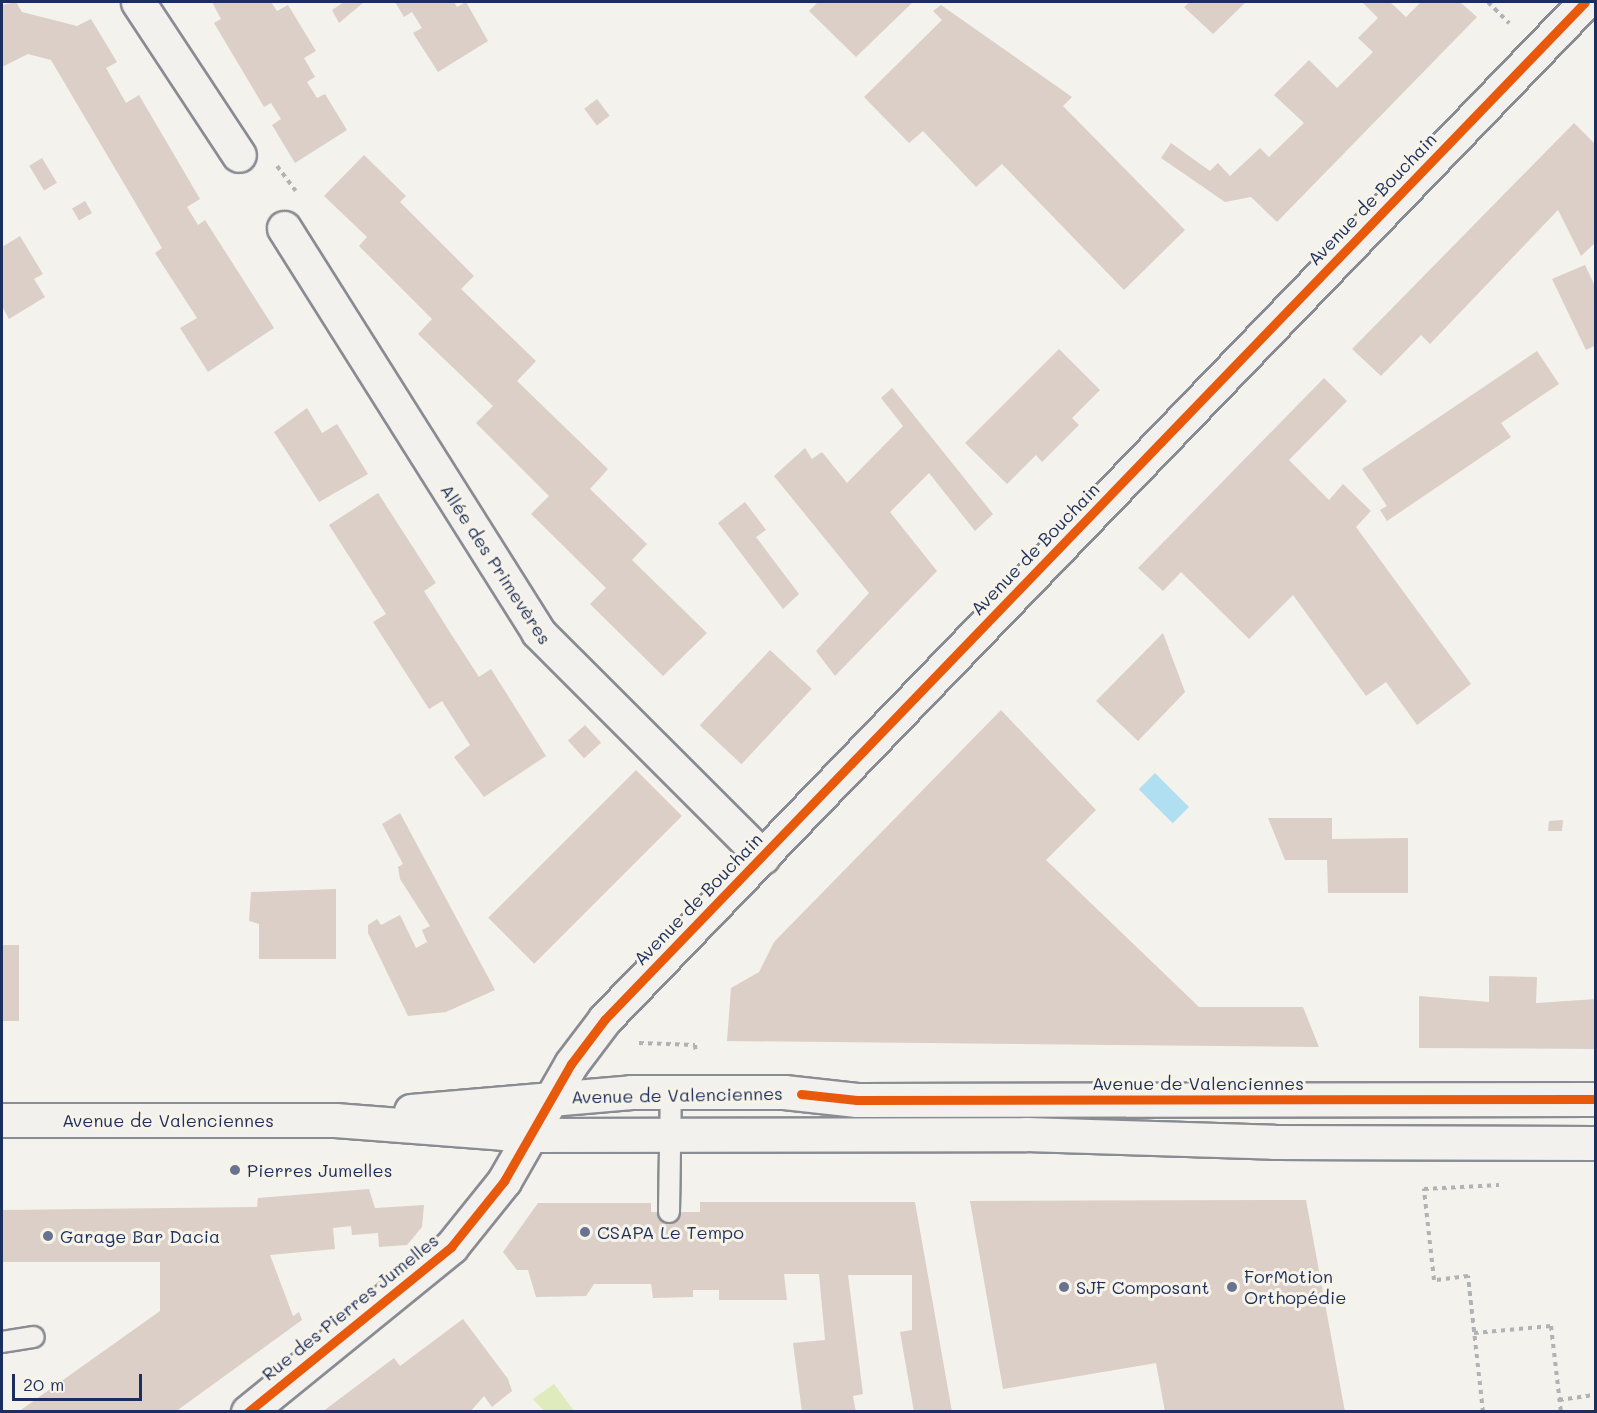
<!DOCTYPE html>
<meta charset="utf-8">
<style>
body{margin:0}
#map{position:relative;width:1597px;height:1413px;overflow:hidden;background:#f4f2ec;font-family:Mali,sans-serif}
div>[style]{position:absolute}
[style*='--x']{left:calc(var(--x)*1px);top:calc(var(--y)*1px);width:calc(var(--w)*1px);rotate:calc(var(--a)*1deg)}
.green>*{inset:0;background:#dfeabd}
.water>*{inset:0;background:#afdff1;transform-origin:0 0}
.building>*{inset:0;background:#dbcfc8;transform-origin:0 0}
.path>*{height:4px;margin-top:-2px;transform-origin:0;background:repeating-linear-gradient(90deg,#b1b2b5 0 4.5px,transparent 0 9px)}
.roads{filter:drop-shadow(2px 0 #898c92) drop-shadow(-2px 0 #898c92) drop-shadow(0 2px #898c92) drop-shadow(0 -2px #898c92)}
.lane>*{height:20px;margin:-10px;padding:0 10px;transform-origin:10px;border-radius:10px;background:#f2f1ed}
.street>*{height:33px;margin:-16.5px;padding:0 16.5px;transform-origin:16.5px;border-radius:16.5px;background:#f2f1ed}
.secondary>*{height:33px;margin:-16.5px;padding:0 16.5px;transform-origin:16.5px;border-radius:16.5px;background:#f2f1ed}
.cycleway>*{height:9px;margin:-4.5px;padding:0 4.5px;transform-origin:4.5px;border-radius:4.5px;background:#e8590c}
.dots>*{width:16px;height:16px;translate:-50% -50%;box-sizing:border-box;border:3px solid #f7f3e8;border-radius:50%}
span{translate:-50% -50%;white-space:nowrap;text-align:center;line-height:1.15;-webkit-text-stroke:6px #f7f3e8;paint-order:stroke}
.street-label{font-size:18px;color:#1b2f5e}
.poi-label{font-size:18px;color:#1b2f5e}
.left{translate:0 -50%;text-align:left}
.frame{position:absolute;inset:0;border:3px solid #1b2f5e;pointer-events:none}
.scale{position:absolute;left:12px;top:1374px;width:130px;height:27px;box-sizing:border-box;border:3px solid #1b2f5e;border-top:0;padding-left:8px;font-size:18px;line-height:21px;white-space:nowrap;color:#1b2f5e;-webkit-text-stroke:4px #f7f3e8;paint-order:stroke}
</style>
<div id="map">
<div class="green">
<div style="clip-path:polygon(554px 1384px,574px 1411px,544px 1411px,533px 1399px)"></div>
</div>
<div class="water">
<div style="left:1155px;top:773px;width:48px;height:23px;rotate:45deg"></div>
</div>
<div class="building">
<div style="clip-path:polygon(16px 2px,22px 12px,77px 26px,91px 19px,117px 62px,106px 68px,126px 103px,139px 95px,200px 199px,187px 207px,198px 225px,205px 220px,274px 328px,208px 372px,180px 328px,197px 318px,155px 253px,162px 248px,51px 60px,28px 54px,2px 67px,2px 5px)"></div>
<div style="clip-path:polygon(212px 2px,271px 2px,277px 11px,288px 5px,316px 51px,304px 58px,315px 77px,307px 82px,317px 98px,325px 94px,347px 130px,295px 163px,272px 125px,281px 119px,271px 103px,264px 107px,214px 23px,221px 19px)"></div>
<div style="clip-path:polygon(344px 2px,364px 2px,339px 23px,332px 10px)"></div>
<div style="clip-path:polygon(395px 2px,454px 2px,457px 7px,466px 2px,488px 41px,438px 72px,413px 33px,422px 28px,412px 12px,404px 17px)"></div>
<div style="clip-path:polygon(818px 2px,913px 2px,856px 57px,809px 11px)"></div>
<div style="clip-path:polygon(1190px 2px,1246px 2px,1213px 34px,1184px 7px)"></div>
<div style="clip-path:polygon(1362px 2px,1390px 2px,1406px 17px,1421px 2px,1460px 2px,1477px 17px,1277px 222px,1251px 197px,1225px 202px,1161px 158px,1171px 143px,1210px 171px,1218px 163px,1230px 176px,1260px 148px,1269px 157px,1304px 123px,1274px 95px,1309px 60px,1337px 88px,1373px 52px,1358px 38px,1378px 18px)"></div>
<div style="clip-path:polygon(941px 5px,1072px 97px,1063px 106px,1185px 230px,1124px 290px,1002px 164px,976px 187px,923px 131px,909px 143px,864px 97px,942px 20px,933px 11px)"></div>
<div style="left:597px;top:99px;width:21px;height:16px;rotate:53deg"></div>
<div style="clip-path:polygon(1574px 123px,1596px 145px,1596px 242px,1581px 256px,1558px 210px,1430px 344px,1421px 335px,1381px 376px,1352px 349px)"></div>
<div style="clip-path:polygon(364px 155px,406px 196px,400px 202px,474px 276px,461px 289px,536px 361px,517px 381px,608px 469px,590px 489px,647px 544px,632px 560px,707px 633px,663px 676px,590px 604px,606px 588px,531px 514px,549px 496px,476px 423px,493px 406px,418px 334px,432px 319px,359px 246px,367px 237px,324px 196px)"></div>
<div style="left:42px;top:158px;width:29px;height:15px;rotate:59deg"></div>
<div style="left:85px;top:201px;width:14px;height:15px;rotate:60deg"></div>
<div style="clip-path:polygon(20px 236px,43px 274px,34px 279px,45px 297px,9px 319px,2px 306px,2px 247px)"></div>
<div style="clip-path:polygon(1585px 265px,1596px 288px,1596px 345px,1586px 350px,1552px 279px)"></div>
<div style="clip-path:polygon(1059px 349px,1100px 390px,1072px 418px,1079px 425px,1042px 462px,1036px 455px,1007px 484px,965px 443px)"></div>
<div style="clip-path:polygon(1537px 351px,1559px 384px,1501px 423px,1511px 437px,1387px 521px,1380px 510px,1387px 506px,1362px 469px)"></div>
<div style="clip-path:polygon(1324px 378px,1347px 401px,1289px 460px,1329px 500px,1343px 484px,1371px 511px,1356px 527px,1471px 684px,1417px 725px,1386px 682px,1366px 696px,1293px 595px,1249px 639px,1181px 572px,1163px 591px,1138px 568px)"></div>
<div style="clip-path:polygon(892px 388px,993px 514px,975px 531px,929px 473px,890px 512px,937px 571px,835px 676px,816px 651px,869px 593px,774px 476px,805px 448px,812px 459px,822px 452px,847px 483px,903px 426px,881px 398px)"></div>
<div style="clip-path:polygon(307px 408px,322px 433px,337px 424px,368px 474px,319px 502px,274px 432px)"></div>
<div style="clip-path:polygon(378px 493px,436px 583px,424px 591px,451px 634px,479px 677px,491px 669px,546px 756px,484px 797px,454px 757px,470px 745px,442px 701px,429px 709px,373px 622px,386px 614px,329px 525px)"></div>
<div style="clip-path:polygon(745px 502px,766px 530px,756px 537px,799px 594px,783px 609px,718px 523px)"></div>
<div style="clip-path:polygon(1163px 633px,1185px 692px,1138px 741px,1096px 701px)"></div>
<div style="left:770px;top:650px;width:57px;height:103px;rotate:43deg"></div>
<div style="clip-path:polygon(1001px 710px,1096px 810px,1046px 860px,1199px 1007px,1303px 1007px,1319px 1047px,727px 1041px,731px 988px,759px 972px,774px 942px)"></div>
<div style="left:585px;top:725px;width:24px;height:23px;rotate:48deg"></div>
<div style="left:636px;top:770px;width:65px;height:209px;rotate:45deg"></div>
<div style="clip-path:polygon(400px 813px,495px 990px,446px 1012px,408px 1016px,368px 933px,368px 925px,377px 919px,381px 925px,400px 915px,416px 948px,427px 942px,422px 930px,430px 926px,400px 879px,398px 867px,403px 864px,382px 824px)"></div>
<div style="clip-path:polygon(1268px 818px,1332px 818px,1332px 839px,1408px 838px,1408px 893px,1328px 893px,1327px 860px,1285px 860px)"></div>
<div style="clip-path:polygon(1563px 820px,1562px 831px,1548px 831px,1549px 821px)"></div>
<div style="clip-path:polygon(336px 889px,336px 959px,259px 959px,259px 924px,249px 921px,251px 892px)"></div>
<div style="left:2px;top:945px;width:17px;height:76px"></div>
<div style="clip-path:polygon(1489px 976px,1537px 977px,1536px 1003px,1596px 999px,1596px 1049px,1419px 1048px,1419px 996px,1489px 1002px)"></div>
<div style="clip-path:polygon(369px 1189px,375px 1208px,424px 1205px,422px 1227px,407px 1245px,379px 1247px,378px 1233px,352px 1235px,351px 1226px,333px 1228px,335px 1249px,270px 1255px,293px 1316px,299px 1312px,302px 1320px,175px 1412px,18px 1412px,160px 1311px,160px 1262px,2px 1262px,2px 1210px,257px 1207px,258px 1198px)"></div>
<div style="clip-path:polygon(1306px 1200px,1345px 1412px,1165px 1412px,1156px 1363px,1003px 1389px,970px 1201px)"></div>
<div style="clip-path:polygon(700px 1202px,915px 1202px,952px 1412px,914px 1412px,900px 1332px,912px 1330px,912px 1275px,848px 1275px,863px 1394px,853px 1396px,856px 1412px,802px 1412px,793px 1343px,825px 1340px,819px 1274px,784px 1274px,787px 1300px,719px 1300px,719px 1290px,693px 1290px,693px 1297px,653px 1298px,651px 1284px,594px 1284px,586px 1296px,536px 1297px,528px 1270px,517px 1270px,503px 1252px,538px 1203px,651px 1203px,651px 1212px,700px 1212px)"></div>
<div style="clip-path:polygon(463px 1319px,508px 1379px,512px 1391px,492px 1407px,484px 1396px,470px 1412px,322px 1412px,394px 1358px,400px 1366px)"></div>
</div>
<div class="path">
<div style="--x:1488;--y:2;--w:30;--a:45"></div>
<div style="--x:277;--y:166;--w:31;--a:53"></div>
<div style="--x:639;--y:1043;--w:56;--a:2"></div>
<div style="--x:695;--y:1045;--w:8;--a:83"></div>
<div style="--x:1474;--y:1333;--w:77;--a:-5.2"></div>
<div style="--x:1551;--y:1326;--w:87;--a:83.4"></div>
<div style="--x:1559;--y:1400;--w:37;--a:-8"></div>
<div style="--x:1483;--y:1412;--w:137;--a:-96.3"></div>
<div style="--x:1468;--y:1276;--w:34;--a:173"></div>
<div style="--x:1434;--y:1280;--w:92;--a:-96.3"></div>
<div style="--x:1424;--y:1189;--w:75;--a:-3.1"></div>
</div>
<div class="roads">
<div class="lane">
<div style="--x:669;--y:1212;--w:121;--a:-89.1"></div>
<div style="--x:2;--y:1342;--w:32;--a:-9"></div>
</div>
<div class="street">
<div style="--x:138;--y:2;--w:183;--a:56.6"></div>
<div style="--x:284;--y:228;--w:477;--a:57.8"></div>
<div style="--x:538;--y:632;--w:318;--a:45"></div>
<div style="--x:248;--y:1412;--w:262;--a:-39.1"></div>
<div style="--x:451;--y:1247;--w:85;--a:-51.2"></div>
<div style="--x:504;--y:1181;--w:135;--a:-60.2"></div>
<div style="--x:571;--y:1064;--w:56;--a:-52.9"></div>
<div style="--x:605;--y:1019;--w:1412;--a:-46.06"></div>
</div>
<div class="secondary">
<div style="--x:411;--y:1111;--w:221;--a:-4.9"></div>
<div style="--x:631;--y:1092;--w:153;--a:0"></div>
<div style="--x:784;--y:1092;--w:73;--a:6.3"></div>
<div style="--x:857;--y:1100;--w:739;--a:-0.08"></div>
<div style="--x:2;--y:1120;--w:333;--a:0"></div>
<div style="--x:335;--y:1120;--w:195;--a:4.4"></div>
<div style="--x:529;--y:1135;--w:497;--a:-0.1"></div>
<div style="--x:1026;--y:1134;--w:248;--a:1.8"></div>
<div style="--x:1274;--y:1142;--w:322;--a:0.2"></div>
</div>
</div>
<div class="cycleway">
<div style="--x:801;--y:1094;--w:56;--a:6.1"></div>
<div style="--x:857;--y:1100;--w:739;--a:-0.08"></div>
<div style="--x:248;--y:1412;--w:262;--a:-39.1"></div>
<div style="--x:451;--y:1247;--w:85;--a:-51.2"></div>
<div style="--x:504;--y:1181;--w:135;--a:-60.2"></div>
<div style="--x:571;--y:1064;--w:56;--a:-52.9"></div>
<div style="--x:605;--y:1019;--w:1412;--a:-46.06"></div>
</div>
<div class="dots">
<div style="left:235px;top:1170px;background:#677390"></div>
<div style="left:585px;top:1232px;background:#677390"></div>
<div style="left:48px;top:1236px;background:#677390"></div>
<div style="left:1064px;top:1287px;background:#677390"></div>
<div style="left:1232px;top:1287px;background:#677390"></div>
</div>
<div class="street-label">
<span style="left:1372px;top:199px;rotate:-46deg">Avenue de Bouchain</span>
<span style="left:1035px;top:549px;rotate:-46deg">Avenue de Bouchain</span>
<span style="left:496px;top:564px;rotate:57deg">Allée des Primevères</span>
<span style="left:698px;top:899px;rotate:-46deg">Avenue de Bouchain</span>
<span style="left:1198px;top:1083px">Avenue de Valenciennes</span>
<span style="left:677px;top:1095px;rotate:-1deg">Avenue de Valenciennes</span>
<span style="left:168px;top:1120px">Avenue de Valenciennes</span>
<span style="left:350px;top:1307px;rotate:-39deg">Rue des Pierres Jumelles</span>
</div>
<div class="poi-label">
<span class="left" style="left:247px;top:1170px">Pierres Jumelles</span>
<span class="left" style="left:597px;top:1232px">CSAPA Le Tempo</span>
<span class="left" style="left:60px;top:1236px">Garage Bar Dacia</span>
<span class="left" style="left:1244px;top:1287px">ForMotion<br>Orthopédie</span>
<span class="left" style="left:1076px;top:1287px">SJF Composant</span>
</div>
<div class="frame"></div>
<div class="scale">20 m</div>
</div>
